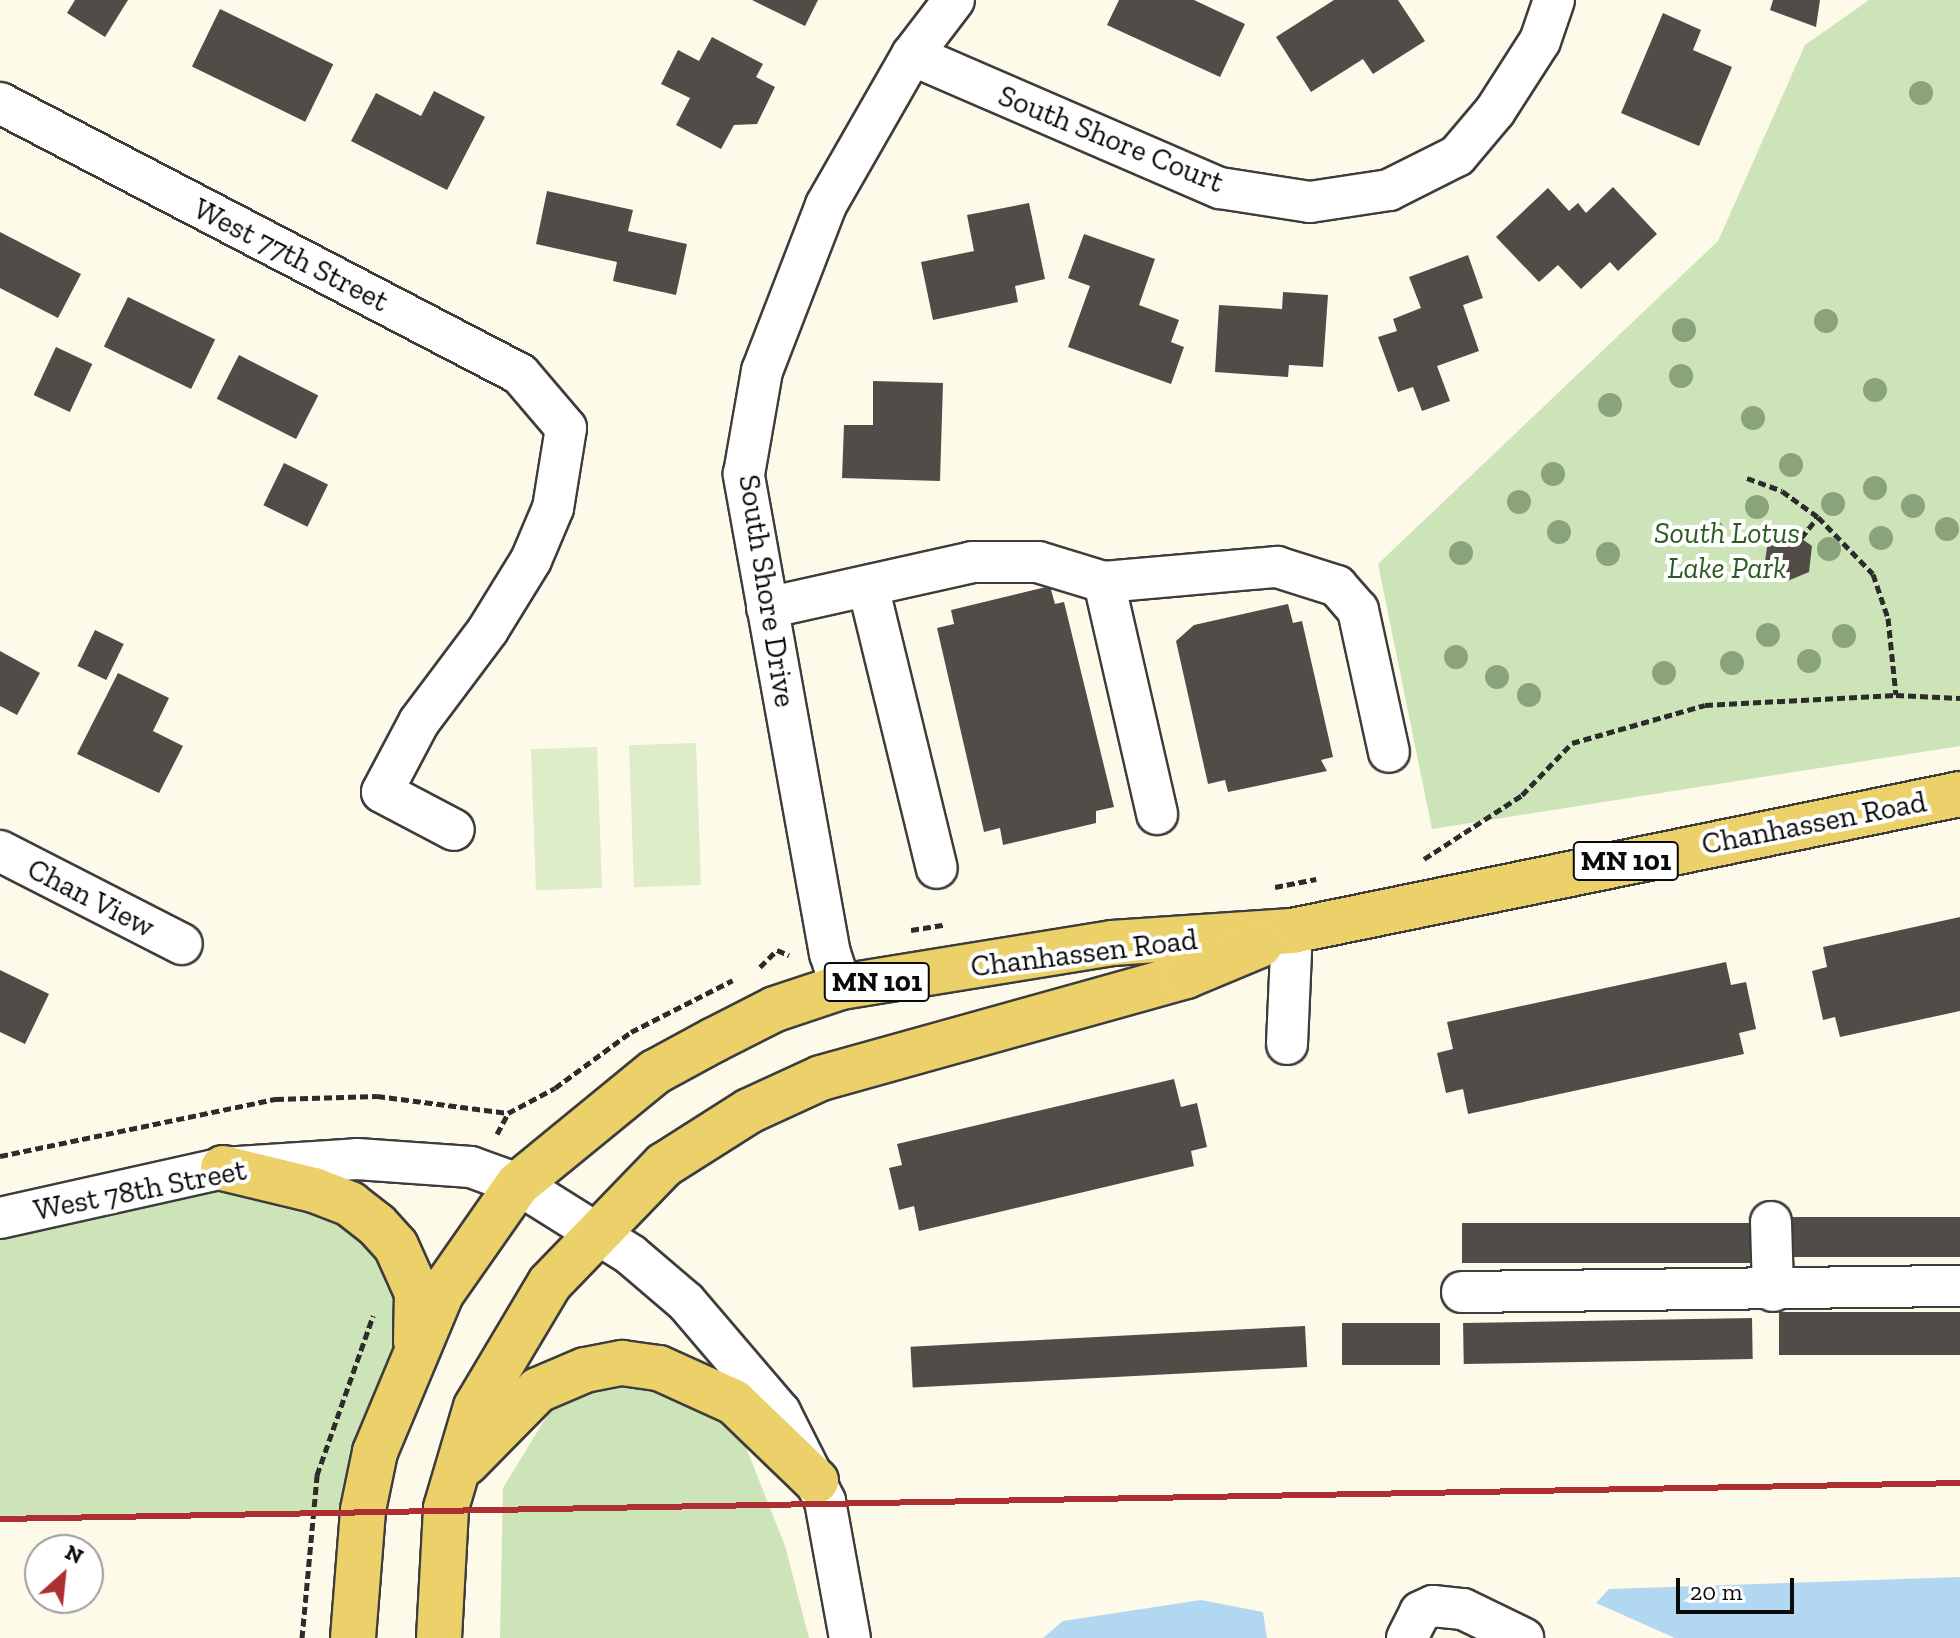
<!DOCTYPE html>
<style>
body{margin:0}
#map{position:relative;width:1960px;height:1638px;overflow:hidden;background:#fdfae9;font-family:"Zilla Slab",serif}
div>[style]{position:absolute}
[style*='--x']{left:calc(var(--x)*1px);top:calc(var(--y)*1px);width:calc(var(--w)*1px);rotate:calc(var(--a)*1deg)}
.green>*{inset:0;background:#cce4b7}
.pitch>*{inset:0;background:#deecc7;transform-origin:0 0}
.water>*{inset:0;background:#b2d7f0}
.building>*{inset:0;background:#524c48;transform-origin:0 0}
.path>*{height:5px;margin-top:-2.5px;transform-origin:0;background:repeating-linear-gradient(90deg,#2c2c2c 0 8px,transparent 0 12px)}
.roads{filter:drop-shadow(2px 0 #3d3d3d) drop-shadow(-2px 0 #3d3d3d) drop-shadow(0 2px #3d3d3d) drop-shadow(0 -2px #3d3d3d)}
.minor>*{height:40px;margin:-20px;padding:0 20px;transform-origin:20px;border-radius:20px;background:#fff}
.major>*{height:44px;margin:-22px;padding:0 22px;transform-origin:22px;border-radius:22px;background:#ecd16a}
.rail>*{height:6px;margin:-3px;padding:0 3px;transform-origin:3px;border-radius:3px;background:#ad2f31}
.trees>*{width:24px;height:24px;margin:-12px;border-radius:50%;background:#8aa37b}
span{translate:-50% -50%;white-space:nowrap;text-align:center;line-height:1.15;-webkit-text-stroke:8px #fff;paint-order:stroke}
.shield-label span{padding:2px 6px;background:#fff;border:2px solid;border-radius:6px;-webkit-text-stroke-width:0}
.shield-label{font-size:28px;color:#0a0a0a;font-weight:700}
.street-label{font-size:30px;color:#0a0a0a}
.park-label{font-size:30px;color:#2b5b21;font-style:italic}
.north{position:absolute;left:24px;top:1534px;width:80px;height:80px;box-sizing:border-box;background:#fff;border:2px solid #9d9d9d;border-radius:50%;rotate:27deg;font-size:22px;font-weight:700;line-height:32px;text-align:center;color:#0a0a0a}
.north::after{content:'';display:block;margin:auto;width:28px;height:36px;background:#ad2f31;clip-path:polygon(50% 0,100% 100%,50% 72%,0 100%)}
.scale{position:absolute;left:1676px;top:1578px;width:118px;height:36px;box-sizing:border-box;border:4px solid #0a0a0a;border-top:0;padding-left:10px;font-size:24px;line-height:28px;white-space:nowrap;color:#0a0a0a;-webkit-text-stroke:6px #fff;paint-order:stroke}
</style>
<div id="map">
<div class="green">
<div style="clip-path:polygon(1869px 0,1960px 0,1960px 746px,1432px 829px,1378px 564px,1718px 241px,1805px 45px)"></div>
<div style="clip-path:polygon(223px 1168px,396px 1246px,416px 1344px,363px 1510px,0 1516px,0 1218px)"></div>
<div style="clip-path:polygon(638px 1365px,742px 1437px,785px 1546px,809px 1638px,500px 1638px,503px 1488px,553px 1406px)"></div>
</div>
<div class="pitch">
<div style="left:696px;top:743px;width:142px;height:67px;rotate:88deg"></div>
<div style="left:597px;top:747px;width:141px;height:66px;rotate:88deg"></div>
</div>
<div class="water">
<div style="clip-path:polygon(1960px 1577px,1960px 1638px,1675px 1638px,1596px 1603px,1609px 1589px)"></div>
<div style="clip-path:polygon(1201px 1600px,1263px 1612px,1267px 1638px,1043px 1638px,1063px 1621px)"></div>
</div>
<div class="building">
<div style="clip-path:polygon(75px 0,128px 0,105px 37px,67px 13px)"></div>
<div style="clip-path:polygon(752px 0,818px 0,805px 26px)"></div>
<div style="clip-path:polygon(1119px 0,1194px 0,1245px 24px,1220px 77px,1107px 25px)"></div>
<div style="clip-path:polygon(1334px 0,1398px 0,1425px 41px,1373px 74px,1363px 59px,1311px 92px,1276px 37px)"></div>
<div style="clip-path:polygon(1773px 0,1820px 0,1816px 27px,1770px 10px)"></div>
<div style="left:220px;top:9px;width:126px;height:64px;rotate:26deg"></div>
<div style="clip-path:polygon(1663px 13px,1701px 30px,1693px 50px,1732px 67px,1699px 146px,1621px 113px)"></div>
<div style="clip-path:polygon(712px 37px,763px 64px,756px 77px,775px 87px,757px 124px,734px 125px,721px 149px,676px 125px,690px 98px,661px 84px,678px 50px,699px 61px)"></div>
<div style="clip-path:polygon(434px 91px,485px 117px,447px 190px,351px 141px,376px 93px,421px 116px)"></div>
<div style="clip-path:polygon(1613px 187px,1657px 234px,1618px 271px,1610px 262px,1581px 289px,1558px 265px,1539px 282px,1496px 237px,1548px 188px,1569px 211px,1578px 203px,1586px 213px)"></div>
<div style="clip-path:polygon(547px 191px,633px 210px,628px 231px,687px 244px,676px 295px,613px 281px,617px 262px,536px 244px)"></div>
<div style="clip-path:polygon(1029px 203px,1045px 279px,1015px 286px,1018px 302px,933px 320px,921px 262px,974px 251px,967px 215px)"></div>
<div style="clip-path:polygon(0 232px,81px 274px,58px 318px,0 288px)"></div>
<div style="clip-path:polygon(1084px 234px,1155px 259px,1139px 305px,1179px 320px,1171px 342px,1184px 347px,1171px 384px,1068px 347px,1090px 286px,1068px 278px)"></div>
<div style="clip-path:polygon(1468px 255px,1483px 298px,1463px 305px,1479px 351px,1437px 366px,1450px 401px,1422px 411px,1413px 387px,1398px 392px,1378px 337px,1397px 331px,1393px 319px,1421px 308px,1409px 277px)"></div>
<div style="clip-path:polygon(1283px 292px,1328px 295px,1323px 367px,1289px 365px,1288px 377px,1215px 372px,1219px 305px,1282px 309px)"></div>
<div style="left:128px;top:297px;width:97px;height:55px;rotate:26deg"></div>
<div style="left:56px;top:347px;width:40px;height:53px;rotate:25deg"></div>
<div style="left:239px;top:355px;width:89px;height:49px;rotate:27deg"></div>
<div style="clip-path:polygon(873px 381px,943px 383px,940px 481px,842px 478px,844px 425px,873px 425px)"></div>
<div style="left:284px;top:463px;width:49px;height:47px;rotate:26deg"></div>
<div style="clip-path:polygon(1791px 531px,1812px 546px,1809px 572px,1785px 582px,1764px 568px,1768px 541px)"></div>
<div style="clip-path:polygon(1050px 586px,1055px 604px,1064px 602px,1114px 807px,1096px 811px,1096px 823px,1003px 845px,1000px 828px,984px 832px,937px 628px,954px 624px,951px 610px)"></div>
<div style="clip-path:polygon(1288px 604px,1293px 623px,1302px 621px,1333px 757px,1321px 760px,1327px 771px,1228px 792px,1225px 780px,1208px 784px,1176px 641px,1194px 625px)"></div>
<div style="left:95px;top:630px;width:32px;height:40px;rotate:26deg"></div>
<div style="clip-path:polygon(0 651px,40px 673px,17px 715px,0 706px)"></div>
<div style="clip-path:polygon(118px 673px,169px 698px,153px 731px,183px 746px,159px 793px,77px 754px)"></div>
<div style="clip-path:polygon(1960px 917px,1960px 1011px,1840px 1037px,1835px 1017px,1823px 1020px,1812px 971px,1827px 967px,1823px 947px)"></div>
<div style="clip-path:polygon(1726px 962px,1731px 985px,1746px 982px,1756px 1029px,1739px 1033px,1744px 1054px,1468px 1114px,1463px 1089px,1446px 1093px,1437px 1053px,1453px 1049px,1447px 1022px)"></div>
<div style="clip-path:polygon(0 970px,49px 994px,25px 1044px,0 1032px)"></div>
<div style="clip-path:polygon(1174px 1079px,1181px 1107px,1197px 1103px,1207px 1147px,1191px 1151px,1194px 1166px,919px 1231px,914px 1206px,899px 1210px,889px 1168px,902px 1165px,897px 1144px)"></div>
<div style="left:1960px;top:1217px;width:40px;height:171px;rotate:90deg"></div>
<div style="left:1753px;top:1223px;width:40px;height:291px;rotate:90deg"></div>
<div style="left:1960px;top:1312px;width:43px;height:181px;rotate:90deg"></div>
<div style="left:1752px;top:1318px;width:41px;height:289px;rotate:89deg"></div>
<div style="left:1440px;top:1323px;width:42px;height:98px;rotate:90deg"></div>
<div style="left:1305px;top:1326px;width:41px;height:395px;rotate:87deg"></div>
</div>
<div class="path">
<div style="--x:1747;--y:478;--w:37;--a:20"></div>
<div style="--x:1782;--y:491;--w:44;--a:35.8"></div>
<div style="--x:1818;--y:517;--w:79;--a:46"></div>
<div style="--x:1873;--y:574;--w:46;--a:71.2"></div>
<div style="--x:1888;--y:618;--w:77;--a:84.1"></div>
<div style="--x:1801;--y:538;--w:27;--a:-51"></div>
<div style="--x:1424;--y:859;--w:117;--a:-33.1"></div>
<div style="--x:1522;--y:795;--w:72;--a:-46.1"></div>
<div style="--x:1572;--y:743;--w:138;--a:-15.9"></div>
<div style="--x:1705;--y:705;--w:191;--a:-3"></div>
<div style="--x:1896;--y:695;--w:64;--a:2.7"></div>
<div style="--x:1275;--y:887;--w:42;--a:-11"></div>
<div style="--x:911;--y:930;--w:33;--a:-9"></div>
<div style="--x:760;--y:967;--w:24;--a:-45"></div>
<div style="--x:777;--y:950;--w:13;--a:23"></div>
<div style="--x:497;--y:1134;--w:24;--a:-62"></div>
<div style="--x:508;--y:1113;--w:53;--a:-28"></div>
<div style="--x:555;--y:1088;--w:94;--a:-36.4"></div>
<div style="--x:631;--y:1032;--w:114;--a:-27"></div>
<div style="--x:0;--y:1156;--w:282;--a:-11.7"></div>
<div style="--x:276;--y:1099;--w:101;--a:-1.7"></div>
<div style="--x:377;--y:1096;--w:132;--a:7.4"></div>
<div style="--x:302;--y:1638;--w:164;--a:-84.7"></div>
<div style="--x:317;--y:1475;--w:169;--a:-70.6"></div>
</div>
<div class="roads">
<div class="minor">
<div style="--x:912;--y:55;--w:335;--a:23.4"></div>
<div style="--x:1220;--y:188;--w:91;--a:8.8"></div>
<div style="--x:1310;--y:202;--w:80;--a:-8.6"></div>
<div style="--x:1389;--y:190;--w:76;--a:-26.6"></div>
<div style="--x:1457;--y:156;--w:59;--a:-49.8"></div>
<div style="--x:1495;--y:111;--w:83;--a:-57.3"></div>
<div style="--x:1540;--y:41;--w:43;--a:-71.1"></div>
<div style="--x:0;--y:103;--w:586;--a:27.53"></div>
<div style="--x:520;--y:374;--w:71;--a:49.6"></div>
<div style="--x:566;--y:428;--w:81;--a:99.2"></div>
<div style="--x:553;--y:508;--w:56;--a:112.9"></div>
<div style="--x:531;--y:560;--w:82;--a:121.6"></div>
<div style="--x:488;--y:630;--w:115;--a:126.9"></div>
<div style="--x:419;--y:722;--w:79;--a:117.9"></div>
<div style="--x:382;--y:792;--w:81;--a:27.8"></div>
<div style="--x:1104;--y:582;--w:238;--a:77.1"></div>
<div style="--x:868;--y:586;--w:290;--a:76.3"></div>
<div style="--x:767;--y:608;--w:210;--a:-12.6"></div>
<div style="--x:972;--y:562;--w:66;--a:0"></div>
<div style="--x:1038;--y:562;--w:69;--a:16.9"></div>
<div style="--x:1104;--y:582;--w:174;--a:-5"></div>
<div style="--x:1277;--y:567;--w:63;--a:17.6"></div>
<div style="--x:1337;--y:586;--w:32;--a:49"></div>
<div style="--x:1358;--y:610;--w:145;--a:77.7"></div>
<div style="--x:0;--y:851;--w:204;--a:27.1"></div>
<div style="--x:841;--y:987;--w:35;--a:-108"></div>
<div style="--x:830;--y:954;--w:488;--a:-100.2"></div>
<div style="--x:744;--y:474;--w:105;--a:-80.1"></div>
<div style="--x:762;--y:371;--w:178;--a:-68.9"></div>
<div style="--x:826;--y:205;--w:173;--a:-60.2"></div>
<div style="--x:912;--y:55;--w:69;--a:-52.6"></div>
<div style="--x:1287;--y:1044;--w:113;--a:-87.5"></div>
<div style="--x:0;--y:1218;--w:229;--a:-12.6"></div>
<div style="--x:223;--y:1168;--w:134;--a:-3.8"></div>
<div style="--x:357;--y:1159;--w:114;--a:4"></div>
<div style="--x:471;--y:1167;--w:50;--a:19.9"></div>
<div style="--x:518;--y:1184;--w:133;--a:32.1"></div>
<div style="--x:631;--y:1255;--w:72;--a:40.5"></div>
<div style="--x:686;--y:1302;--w:145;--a:49.5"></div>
<div style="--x:780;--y:1412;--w:100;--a:63.2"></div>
<div style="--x:825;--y:1501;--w:139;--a:79.7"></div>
<div style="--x:1771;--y:1222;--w:69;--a:88.3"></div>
<div style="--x:1462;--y:1292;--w:498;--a:-0.7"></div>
<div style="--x:1407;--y:1638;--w:29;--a:-63"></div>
<div style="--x:1420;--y:1612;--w:14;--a:-25"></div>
<div style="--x:1433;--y:1606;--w:30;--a:6"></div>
<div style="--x:1463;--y:1609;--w:67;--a:25.8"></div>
</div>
<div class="major">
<div style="--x:223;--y:1168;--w:94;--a:13.6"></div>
<div style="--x:314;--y:1190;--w:39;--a:21"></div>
<div style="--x:350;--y:1204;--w:34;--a:38"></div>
<div style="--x:377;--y:1225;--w:28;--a:48"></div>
<div style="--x:396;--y:1246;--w:51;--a:65.9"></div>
<div style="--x:417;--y:1293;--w:48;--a:91.2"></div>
<div style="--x:466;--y:1463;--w:103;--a:-45.4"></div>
<div style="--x:538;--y:1390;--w:51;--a:-23.1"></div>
<div style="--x:585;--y:1370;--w:38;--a:-11"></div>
<div style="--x:622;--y:1363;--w:37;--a:8"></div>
<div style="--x:659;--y:1368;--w:82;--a:24.4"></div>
<div style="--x:734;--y:1402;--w:114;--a:43.9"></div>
<div style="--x:353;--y:1638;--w:128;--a:-85.5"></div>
<div style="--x:363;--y:1510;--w:59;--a:-78.3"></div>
<div style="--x:375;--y:1452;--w:171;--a:-67.3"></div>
<div style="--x:441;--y:1294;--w:134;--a:-55"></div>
<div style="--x:518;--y:1184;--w:177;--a:-39.3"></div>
<div style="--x:655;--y:1072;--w:67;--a:-28.5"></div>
<div style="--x:714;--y:1040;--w:68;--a:-26.9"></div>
<div style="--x:775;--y:1009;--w:70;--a:-18.4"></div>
<div style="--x:841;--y:987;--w:275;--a:-9.2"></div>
<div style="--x:1112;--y:943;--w:180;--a:-3.8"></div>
<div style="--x:1292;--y:931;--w:682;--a:-11.59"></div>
<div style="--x:439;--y:1638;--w:130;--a:-86.9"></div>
<div style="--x:446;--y:1508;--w:105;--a:-73.5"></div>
<div style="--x:476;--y:1407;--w:144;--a:-59.2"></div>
<div style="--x:550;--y:1283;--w:164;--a:-46"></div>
<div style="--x:664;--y:1165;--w:101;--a:-32.4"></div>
<div style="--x:749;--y:1111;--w:79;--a:-24.6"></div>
<div style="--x:821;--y:1078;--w:379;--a:-15.6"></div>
<div style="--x:1186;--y:976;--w:80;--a:-22.7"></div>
</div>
</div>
<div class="rail">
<div style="--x:0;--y:1519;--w:1960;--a:-1.05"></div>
</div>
<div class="trees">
<div style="left:1921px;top:93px"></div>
<div style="left:1826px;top:321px"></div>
<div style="left:1684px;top:330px"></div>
<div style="left:1681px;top:376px"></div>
<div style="left:1875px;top:390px"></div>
<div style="left:1610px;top:405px"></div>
<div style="left:1753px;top:418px"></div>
<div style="left:1791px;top:465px"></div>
<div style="left:1553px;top:474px"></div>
<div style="left:1875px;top:488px"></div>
<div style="left:1519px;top:502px"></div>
<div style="left:1833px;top:504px"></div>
<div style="left:1913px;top:506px"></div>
<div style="left:1757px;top:507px"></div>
<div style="left:1947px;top:529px"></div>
<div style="left:1712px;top:531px"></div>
<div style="left:1559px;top:532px"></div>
<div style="left:1881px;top:538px"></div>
<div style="left:1829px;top:549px"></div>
<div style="left:1461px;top:553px"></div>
<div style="left:1608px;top:554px"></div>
<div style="left:1768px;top:635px"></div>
<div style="left:1844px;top:636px"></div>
<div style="left:1456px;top:657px"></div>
<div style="left:1809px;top:661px"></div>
<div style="left:1732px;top:663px"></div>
<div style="left:1664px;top:673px"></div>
<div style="left:1497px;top:677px"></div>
<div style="left:1529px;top:695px"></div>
</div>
<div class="shield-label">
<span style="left:1626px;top:861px">MN 101</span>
<span style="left:877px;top:982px">MN 101</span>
</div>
<div class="street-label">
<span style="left:1111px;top:139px;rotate:22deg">South Shore Court</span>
<span style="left:291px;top:255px;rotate:27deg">West 77th Street</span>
<span style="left:767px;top:591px;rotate:81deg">South Shore Drive</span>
<span style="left:1814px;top:823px;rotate:-11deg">Chanhassen Road</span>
<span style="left:91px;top:898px;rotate:27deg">Chan View</span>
<span style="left:1084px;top:953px;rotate:-7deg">Chanhassen Road</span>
<span style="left:140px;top:1190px;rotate:-11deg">West 78th Street</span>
</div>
<div class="park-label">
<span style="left:1727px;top:550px">South Lotus<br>Lake Park</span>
</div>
<div class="north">N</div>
<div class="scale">20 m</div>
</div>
